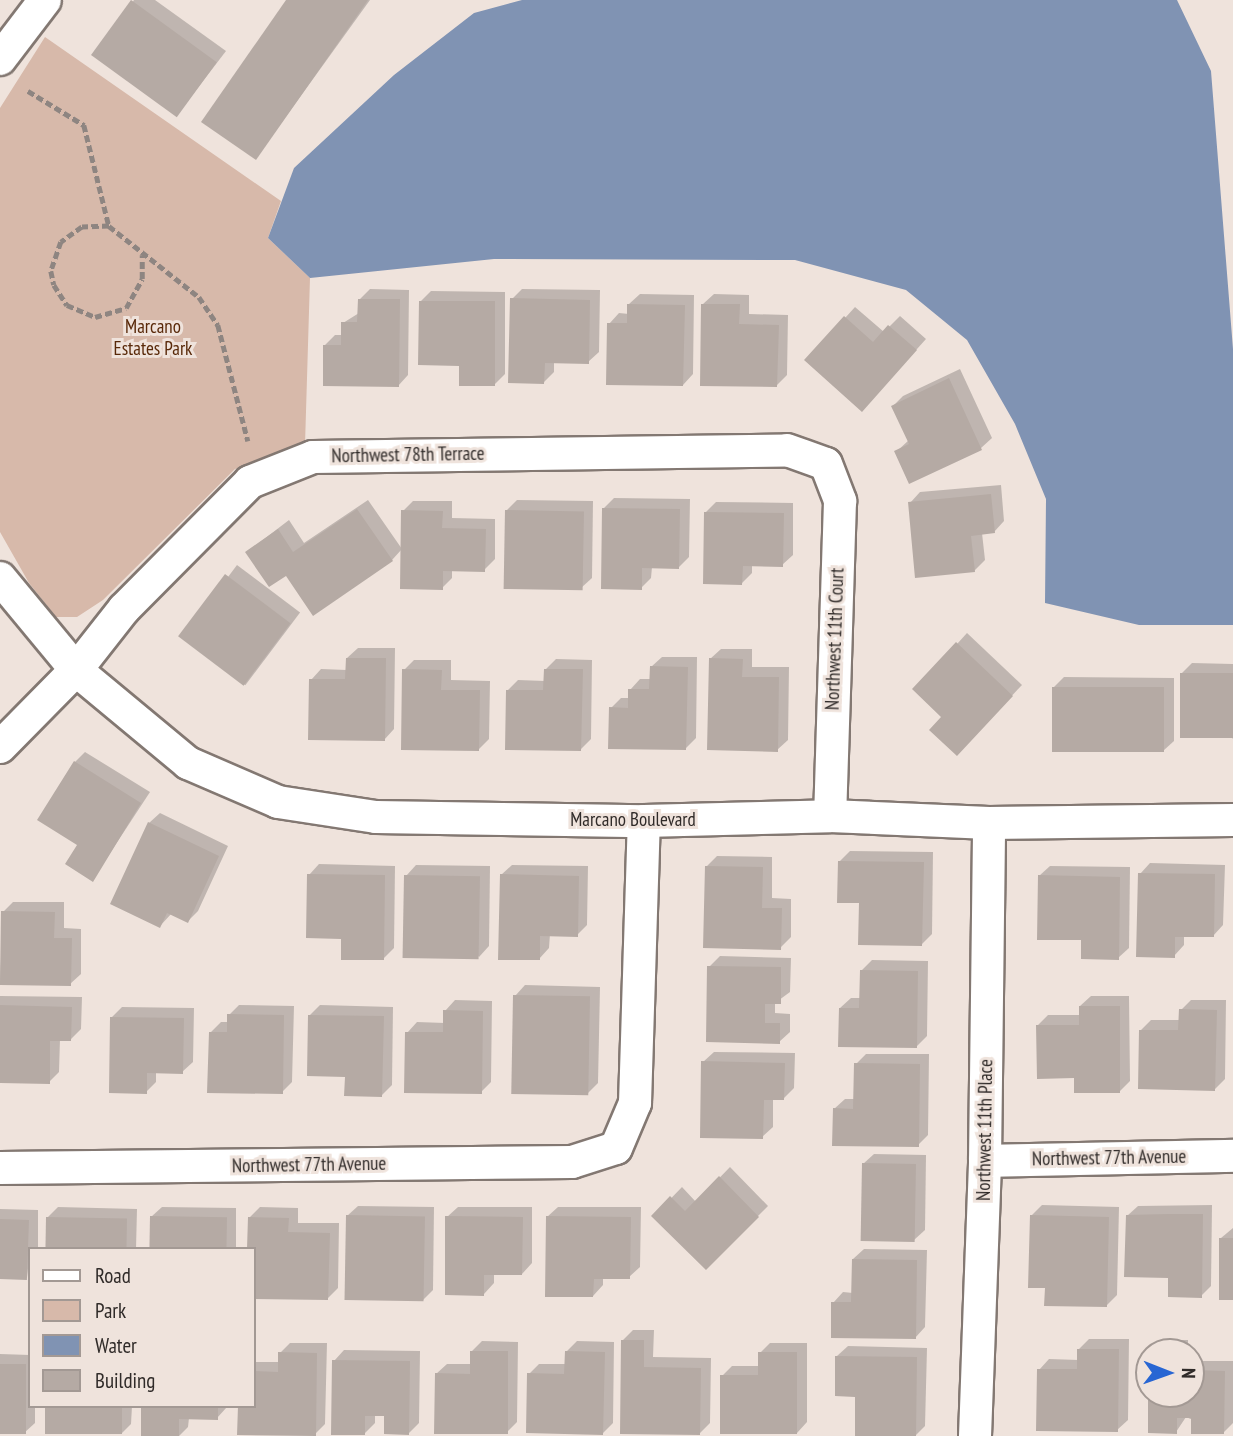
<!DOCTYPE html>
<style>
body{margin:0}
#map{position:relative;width:1233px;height:1436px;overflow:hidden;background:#efe3dc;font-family:"PT Sans Narrow",sans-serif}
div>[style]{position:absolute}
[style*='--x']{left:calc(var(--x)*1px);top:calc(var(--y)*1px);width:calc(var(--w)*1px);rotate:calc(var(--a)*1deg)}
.green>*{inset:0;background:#d7b9aa}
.water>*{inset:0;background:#8093b3}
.shadow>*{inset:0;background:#0003;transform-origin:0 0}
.building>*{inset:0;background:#b5aaa4;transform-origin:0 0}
.path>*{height:4.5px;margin-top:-2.25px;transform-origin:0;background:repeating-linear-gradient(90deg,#8e8581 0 7px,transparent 0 10.5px)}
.roads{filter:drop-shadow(2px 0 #837872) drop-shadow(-2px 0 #837872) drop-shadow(0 2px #837872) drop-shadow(0 -2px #837872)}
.minor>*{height:32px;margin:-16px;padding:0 16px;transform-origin:16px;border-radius:16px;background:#fff}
span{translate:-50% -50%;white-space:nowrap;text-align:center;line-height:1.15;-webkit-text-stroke:6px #efe3dc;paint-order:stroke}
.park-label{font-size:19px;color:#592909}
.street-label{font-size:19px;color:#302b29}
.legend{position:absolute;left:28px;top:1247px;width:228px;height:161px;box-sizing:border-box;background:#efe3dc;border:2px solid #a39994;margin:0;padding:9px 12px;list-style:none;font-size:21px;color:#302b29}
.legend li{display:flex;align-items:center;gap:14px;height:35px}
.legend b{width:35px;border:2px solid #a39994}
.north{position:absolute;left:1135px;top:1338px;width:70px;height:70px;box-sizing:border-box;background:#efe3dc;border:2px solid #a39994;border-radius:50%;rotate:91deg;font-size:19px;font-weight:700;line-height:28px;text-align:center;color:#302b29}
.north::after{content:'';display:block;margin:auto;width:24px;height:32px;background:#2866d3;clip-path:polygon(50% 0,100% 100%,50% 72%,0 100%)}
</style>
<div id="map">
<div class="green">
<div style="clip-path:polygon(45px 37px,281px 201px,268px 238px,310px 278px,305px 445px,235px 469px,103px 600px,77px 617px,56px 617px,29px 583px,0 532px,0 108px)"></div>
</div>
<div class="water">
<div style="clip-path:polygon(522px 0,1177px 0,1211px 71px,1233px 349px,1233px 625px,1139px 625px,1045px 603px,1046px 499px,1015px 424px,967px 340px,906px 290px,795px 260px,494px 259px,310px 278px,268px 238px,294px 168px,394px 75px,474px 13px)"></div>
</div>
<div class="shadow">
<div style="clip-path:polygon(134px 0,155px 0,226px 51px,177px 115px,94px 56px)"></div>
<div style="clip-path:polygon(288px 0,370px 0,256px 158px)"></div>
<div style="clip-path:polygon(370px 289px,409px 290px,408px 375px,398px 386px,325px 345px,335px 335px,343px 335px,343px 323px,359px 313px,360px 299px)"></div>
<div style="clip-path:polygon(522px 289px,600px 290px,599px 352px,588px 362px,554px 362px,554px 372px,544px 382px,512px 299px)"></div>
<div style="clip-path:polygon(431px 291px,505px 292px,505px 374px,494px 385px,420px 302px)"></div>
<div style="clip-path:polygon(640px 294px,694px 295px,693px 374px,683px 385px,609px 324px,619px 313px,629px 314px,629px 304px)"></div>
<div style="clip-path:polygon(714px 294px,749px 295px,749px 314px,788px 315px,787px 375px,777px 385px,703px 304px)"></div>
<div style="clip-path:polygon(855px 307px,884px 332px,900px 316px,926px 339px,872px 399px,807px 360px)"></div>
<div style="clip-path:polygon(960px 369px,992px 438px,981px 448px,910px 482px,896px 452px,909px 440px,893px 406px,903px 396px)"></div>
<div style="clip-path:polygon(1001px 485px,1004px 521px,994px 532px,982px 533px,985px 560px,974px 571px,910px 503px,920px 492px)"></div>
<div style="clip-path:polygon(614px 498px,690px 499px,689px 557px,679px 567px,652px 567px,651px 578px,641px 588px,604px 508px)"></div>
<div style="clip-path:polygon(368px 500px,402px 549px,392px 560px,286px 573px,247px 552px,289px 520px,304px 543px)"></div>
<div style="clip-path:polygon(517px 500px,593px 501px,592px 578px,581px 588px,507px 510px)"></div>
<div style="clip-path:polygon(413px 501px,452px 501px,452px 518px,495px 519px,495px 559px,484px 570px,452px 569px,452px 578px,442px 588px,403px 511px)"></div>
<div style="clip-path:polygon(716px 502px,793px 503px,793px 555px,782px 565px,752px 565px,752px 573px,742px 583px,706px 512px)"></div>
<div style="left:237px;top:565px;width:79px;height:91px;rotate:37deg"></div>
<div style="clip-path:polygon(967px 633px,1022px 685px,967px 743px,944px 717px,957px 644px)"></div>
<div style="clip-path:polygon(358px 648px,395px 648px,394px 729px,384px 740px,311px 680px,321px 669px,347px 670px,347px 658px)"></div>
<div style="clip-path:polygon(721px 649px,752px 649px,752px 667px,789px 667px,788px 740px,777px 750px,710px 659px)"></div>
<div style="clip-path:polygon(662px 657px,697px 657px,696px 738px,686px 748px,611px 708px,621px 698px,630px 698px,630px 690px,640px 679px,651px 679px,651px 667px)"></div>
<div style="clip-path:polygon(556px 659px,592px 660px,591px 739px,580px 750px,508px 690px,518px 680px,545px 681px,545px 670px)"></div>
<div style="clip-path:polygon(414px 660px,451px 660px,451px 680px,490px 681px,489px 739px,478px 750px,404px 670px)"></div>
<div style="clip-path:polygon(1192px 663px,1233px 664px,1233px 739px,1182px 673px)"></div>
<div style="clip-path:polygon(1064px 677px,1174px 678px,1174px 741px,1163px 751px,1054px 687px)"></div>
<div style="clip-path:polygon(85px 752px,150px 792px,93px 879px,75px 762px)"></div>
<div style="clip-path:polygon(160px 813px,228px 846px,198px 911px,188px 921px,172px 913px,160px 926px,149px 823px)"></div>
<div style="clip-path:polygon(850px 851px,933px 852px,932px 934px,922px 944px,840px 861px)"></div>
<div style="clip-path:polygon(717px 856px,772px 857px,772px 898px,791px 899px,791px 937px,780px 948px,707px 866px)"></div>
<div style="clip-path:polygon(1150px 863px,1225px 865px,1223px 925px,1213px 936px,1184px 935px,1184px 945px,1174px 956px,1140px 874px)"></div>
<div style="clip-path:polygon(319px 864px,395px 866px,394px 948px,383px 959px,343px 937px,309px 875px)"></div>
<div style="clip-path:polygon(416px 865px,490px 866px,489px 946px,479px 957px,406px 876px)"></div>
<div style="clip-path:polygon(512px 865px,588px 866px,587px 925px,577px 935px,550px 934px,549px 948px,539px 959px,501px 875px)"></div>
<div style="clip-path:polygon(1050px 866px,1130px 867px,1129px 948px,1118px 958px,1083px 939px,1039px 876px)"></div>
<div style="clip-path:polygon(13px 902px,64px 902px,64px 928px,81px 929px,81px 974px,70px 984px,0 983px,3px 912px)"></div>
<div style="clip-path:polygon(720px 956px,791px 958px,790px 992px,775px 1003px,775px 1013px,790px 1014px,790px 1032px,779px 1042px,709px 967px)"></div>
<div style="clip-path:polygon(872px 960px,928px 961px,927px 1036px,916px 1047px,840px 1008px,851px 998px,861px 998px,861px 971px)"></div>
<div style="clip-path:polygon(525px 985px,600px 987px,598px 1083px,588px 1093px,515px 996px)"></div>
<div style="clip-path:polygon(0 996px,82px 997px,81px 1029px,71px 1039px,60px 1039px,59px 1072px,49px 1082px,0 1081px)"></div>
<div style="clip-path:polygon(1091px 996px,1129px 996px,1130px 1081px,1120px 1091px,1076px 1076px,1038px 1025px,1048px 1015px,1080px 1015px,1080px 1006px)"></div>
<div style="clip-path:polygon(455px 1000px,492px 1001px,491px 1082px,481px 1092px,407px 1033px,417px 1022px,445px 1023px,445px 1011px)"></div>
<div style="clip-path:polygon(1191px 1000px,1226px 1000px,1225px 1079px,1215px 1089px,1141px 1030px,1151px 1020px,1180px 1020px,1181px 1010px)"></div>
<div style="clip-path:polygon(239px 1005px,294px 1006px,292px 1082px,282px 1092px,210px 1033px,221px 1022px,229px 1022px,229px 1015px)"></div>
<div style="clip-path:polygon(320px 1005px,393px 1007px,392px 1085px,382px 1095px,346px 1075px,309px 1016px)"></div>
<div style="clip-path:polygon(122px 1007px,194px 1008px,193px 1062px,182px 1072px,156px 1072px,156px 1082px,146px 1092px,112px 1017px)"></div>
<div style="clip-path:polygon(714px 1052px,795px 1053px,794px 1088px,784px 1098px,773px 1098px,773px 1127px,762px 1137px,703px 1062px)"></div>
<div style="clip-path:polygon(866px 1054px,929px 1054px,928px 1135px,918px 1145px,834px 1109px,845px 1099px,855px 1099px,856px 1064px)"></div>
<div style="clip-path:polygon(874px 1154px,926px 1155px,925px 1230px,914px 1240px,863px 1164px)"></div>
<div style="clip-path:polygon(730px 1167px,768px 1206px,706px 1268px,654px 1216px,682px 1187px,696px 1202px)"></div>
<div style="clip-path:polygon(1042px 1205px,1119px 1207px,1117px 1295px,1107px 1305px,1046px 1286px,1031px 1216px)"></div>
<div style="clip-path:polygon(1212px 1205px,1211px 1286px,1201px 1296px,1170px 1276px,1127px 1216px,1138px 1206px)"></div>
<div style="clip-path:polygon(358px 1206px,434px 1207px,433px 1290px,423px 1300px,347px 1216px)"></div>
<div style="clip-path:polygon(58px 1207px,137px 1209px,136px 1249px,47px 1249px,47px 1218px)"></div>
<div style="clip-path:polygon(162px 1207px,236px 1208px,236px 1249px,151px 1249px,151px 1217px)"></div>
<div style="clip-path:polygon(260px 1207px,298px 1208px,298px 1223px,339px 1223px,338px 1288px,328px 1298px,254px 1297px,249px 1218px)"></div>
<div style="clip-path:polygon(458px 1207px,532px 1207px,532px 1263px,522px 1274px,494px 1273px,494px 1283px,484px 1294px,447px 1217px)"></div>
<div style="clip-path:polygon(558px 1207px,641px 1207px,640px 1267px,629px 1277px,603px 1277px,603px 1285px,593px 1296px,547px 1217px)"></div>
<div style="clip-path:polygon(0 1209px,38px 1210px,38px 1249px,30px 1249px,27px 1278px,0 1277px)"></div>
<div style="clip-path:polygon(1233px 1228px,1233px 1299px,1221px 1238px)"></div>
<div style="clip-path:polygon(864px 1249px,927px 1250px,925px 1327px,915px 1338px,833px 1303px,843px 1292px,853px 1293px,853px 1259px)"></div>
<div style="clip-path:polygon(633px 1330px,654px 1330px,653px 1357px,711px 1358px,710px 1423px,699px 1434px,621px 1432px,623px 1340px)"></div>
<div style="clip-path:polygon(1089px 1339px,1129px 1339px,1128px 1420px,1117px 1430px,1039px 1370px,1049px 1359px,1079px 1360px,1079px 1349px)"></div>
<div style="clip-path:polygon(1161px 1340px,1188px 1340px,1188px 1352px,1151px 1352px)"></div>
<div style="clip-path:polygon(482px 1341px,518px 1342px,517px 1422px,507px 1432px,436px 1374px,447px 1364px,471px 1364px,471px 1352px)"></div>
<div style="clip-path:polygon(577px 1341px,614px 1342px,613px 1423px,603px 1433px,529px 1374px,539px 1364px,566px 1364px,566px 1352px)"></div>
<div style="clip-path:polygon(290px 1343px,327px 1343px,325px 1424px,315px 1434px,254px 1406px,254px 1362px,280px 1362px,280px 1353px)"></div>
<div style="clip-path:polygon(770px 1343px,807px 1343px,807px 1422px,797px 1433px,722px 1376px,732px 1366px,760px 1366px,760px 1353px)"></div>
<div style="clip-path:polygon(848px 1346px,927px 1348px,925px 1426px,915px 1436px,857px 1395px,837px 1356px)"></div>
<div style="clip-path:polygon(344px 1350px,420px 1351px,419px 1423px,409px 1433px,386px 1414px,375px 1414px,375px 1423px,365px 1433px,334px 1361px)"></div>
<div style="clip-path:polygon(0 1354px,30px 1355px,30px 1406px,35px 1406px,35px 1423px,24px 1433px,0 1433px)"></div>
<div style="clip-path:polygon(1191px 1361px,1233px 1361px,1233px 1423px,1223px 1433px,1186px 1417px,1176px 1432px,1150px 1394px,1191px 1394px)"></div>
<div style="clip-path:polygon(47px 1406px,132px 1406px,131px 1424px,121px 1434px)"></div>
<div style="clip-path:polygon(143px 1406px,227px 1406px,227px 1407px,217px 1418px,189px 1418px,188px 1427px,179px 1436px,143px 1436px)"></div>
</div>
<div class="building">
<div style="left:131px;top:0;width:106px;height:68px;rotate:36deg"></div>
<div style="clip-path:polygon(286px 0,368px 0,256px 160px,201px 122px)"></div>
<div style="clip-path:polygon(510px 298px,590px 300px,589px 364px,545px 363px,544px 384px,508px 383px)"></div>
<div style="clip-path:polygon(358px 299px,400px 299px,399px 387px,323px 386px,323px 345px,341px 345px,341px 322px,357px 322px)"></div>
<div style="clip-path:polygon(419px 301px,495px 301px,495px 386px,459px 386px,459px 366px,418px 365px)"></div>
<div style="clip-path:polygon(627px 304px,685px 305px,683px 386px,606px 385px,607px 323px,627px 323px)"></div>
<div style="clip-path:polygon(701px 304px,740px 304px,739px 324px,779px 325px,777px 387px,700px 386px)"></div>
<div style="clip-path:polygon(844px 316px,873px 342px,888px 325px,917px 350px,862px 412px,804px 360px)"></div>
<div style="clip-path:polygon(949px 378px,982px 450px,909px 484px,894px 451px,909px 444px,891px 406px)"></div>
<div style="clip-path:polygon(991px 494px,995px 533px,971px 536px,975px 572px,915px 578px,908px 502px)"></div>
<div style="clip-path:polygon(602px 508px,680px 509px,679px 569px,642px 568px,642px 590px,601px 589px)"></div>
<div style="clip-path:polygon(357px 509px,393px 561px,313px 616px,286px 576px,269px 587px,245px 552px,278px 529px,293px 552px)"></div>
<div style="clip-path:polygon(401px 510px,443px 511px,442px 528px,486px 529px,485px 572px,443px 571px,443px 590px,400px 589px)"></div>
<div style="left:505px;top:510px;width:79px;height:79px;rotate:1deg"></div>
<div style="clip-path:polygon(704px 512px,784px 513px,783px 567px,743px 566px,742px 585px,703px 584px)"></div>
<div style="left:225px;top:574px;width:82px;height:78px;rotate:37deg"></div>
<div style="clip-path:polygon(956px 642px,1013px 696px,957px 756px,929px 730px,941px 717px,912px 689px)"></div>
<div style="clip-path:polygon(346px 658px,386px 658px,385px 741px,308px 740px,309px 679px,345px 679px)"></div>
<div style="clip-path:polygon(709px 658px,743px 659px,742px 677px,779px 677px,778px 752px,707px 750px)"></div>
<div style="clip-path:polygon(650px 666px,688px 667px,686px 750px,608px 749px,609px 707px,628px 708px,628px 689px,649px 689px)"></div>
<div style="clip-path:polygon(402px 669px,442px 670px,441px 690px,480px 690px,479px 751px,401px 750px)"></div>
<div style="clip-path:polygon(544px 669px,583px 669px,581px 751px,505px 750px,506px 690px,543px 690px)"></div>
<div style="left:1180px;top:673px;width:53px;height:65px"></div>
<div style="left:1052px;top:687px;width:112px;height:65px"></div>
<div style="clip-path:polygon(74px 761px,141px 803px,93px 882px,65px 864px,77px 845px,37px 820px)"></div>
<div style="clip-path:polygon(148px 822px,219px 856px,188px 923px,167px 913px,160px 928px,110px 904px)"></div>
<div style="clip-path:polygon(838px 861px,924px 862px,922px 946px,858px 945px,859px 903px,837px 903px)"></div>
<div style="clip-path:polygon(705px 866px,763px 867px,762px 908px,782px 908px,781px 950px,703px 948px)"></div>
<div style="clip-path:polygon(1138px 873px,1215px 874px,1214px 937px,1175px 937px,1175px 958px,1136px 957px)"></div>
<div style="clip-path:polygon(307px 874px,385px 875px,384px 960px,341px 960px,341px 939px,306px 938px)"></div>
<div style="clip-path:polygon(500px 874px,579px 876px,578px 937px,540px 936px,540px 960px,498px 960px)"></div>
<div style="left:404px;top:875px;width:76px;height:83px;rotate:1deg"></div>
<div style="clip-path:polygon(1038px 875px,1120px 877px,1119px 960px,1081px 959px,1081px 940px,1037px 940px)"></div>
<div style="clip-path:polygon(1px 911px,55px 912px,54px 938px,72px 938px,71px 986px,0 985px)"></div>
<div style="clip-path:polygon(707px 966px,781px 967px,781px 1004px,765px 1004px,765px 1023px,780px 1023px,780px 1044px,706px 1042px)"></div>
<div style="clip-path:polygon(860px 970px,918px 971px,917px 1048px,838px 1047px,839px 1008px,859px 1008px)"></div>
<div style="left:513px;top:995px;width:77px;height:99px;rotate:1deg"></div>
<div style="clip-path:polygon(0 1005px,72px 1007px,71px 1041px,50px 1041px,50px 1084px,0 1083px)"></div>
<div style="clip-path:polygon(1079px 1006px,1120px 1006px,1120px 1093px,1074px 1093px,1074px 1078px,1037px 1079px,1036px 1025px,1079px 1025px)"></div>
<div style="clip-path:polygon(1179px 1009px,1217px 1010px,1215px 1091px,1138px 1089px,1139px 1030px,1178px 1030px)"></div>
<div style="clip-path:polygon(443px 1010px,483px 1011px,482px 1094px,404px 1093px,405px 1032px,443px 1032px)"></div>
<div style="clip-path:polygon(227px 1014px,284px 1015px,283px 1094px,207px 1093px,209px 1032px,227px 1032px)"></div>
<div style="clip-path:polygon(308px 1015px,384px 1016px,382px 1097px,344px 1096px,345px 1077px,307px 1076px)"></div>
<div style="clip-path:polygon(110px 1017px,184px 1018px,183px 1074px,147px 1073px,147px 1094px,109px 1093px)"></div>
<div style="clip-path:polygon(701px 1061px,785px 1063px,784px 1100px,764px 1100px,763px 1139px,700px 1138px)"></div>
<div style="clip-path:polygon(854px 1063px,920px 1064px,919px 1147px,832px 1146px,833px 1108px,853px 1109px)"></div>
<div style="left:862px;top:1163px;width:54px;height:78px;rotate:1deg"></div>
<div style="clip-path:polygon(719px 1176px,759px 1217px,706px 1270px,651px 1216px,670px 1196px,685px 1211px)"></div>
<div style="clip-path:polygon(1168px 1214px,1203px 1214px,1202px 1298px,1168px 1297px,1168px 1278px,1124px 1277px,1126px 1215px)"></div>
<div style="left:346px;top:1215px;width:79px;height:85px;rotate:1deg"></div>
<div style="clip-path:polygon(1030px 1215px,1109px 1217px,1107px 1307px,1044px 1306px,1045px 1288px,1028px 1288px)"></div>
<div style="left:150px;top:1216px;width:77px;height:33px;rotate:1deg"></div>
<div style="clip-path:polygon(445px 1216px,523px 1217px,522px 1275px,484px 1275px,484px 1296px,445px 1295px)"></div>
<div style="clip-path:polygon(546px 1216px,631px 1217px,630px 1279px,594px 1279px,593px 1297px,545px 1297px)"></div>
<div style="left:46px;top:1217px;width:81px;height:32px;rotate:1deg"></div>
<div style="clip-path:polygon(248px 1217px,289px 1218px,288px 1232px,330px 1233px,328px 1300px,254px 1299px,254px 1249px,247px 1249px)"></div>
<div style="left:0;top:1219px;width:29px;height:60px;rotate:2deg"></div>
<div style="left:1219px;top:1238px;width:14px;height:62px"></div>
<div style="clip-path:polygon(852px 1259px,917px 1260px,916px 1339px,831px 1338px,831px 1302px,851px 1302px)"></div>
<div style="clip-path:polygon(621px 1340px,644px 1340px,644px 1367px,701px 1368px,700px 1435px,620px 1434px)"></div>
<div style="clip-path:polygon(1077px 1349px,1119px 1349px,1118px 1432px,1036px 1431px,1037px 1369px,1077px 1369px)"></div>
<div style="clip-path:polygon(470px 1351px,508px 1351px,508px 1434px,434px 1434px,435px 1373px,470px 1374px)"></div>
<div style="clip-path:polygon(565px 1351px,605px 1352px,603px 1435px,526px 1433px,527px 1373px,564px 1374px)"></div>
<div style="clip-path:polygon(278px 1352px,317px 1353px,316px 1436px,237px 1435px,238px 1406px,254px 1406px,254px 1371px,278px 1372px)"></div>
<div style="clip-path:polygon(758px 1352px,797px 1352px,797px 1434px,720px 1434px,720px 1375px,758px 1375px)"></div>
<div style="clip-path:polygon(835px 1356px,917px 1357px,916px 1436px,855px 1436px,855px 1397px,835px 1396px)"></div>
<div style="clip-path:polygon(332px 1360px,410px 1361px,409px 1435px,384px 1434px,384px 1416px,365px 1416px,365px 1435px,331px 1435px)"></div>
<div style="left:0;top:1364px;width:26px;height:70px"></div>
<div style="clip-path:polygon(1191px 1370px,1225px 1371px,1224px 1434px,1191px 1434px,1191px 1418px,1177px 1418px,1177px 1434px,1148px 1433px,1148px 1394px,1191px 1394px)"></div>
<div style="left:45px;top:1406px;width:77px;height:28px"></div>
<div style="clip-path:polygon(141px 1406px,218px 1406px,218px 1420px,179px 1419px,179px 1436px,141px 1436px)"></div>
</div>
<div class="path">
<div style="--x:28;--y:91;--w:66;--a:31.3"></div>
<div style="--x:84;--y:125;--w:104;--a:76.1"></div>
<div style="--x:109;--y:226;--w:115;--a:38.3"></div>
<div style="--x:199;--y:297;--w:34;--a:56"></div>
<div style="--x:218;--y:325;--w:120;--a:75.5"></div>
<div style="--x:109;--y:226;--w:27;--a:178"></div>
<div style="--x:82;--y:227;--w:26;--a:144"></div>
<div style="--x:61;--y:242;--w:31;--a:109"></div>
<div style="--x:51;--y:271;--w:14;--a:78"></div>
<div style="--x:54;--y:285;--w:24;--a:57"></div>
<div style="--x:67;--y:305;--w:30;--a:23"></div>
<div style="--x:95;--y:317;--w:32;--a:-16"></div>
<div style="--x:126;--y:308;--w:33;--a:-61"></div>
<div style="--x:142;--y:279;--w:24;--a:-90"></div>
</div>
<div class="roads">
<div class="minor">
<div style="--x:0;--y:59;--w:74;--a:-52.7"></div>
<div style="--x:0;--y:578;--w:119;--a:50.4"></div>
<div style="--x:76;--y:670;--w:146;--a:39.7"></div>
<div style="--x:188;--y:763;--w:98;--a:23.4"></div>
<div style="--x:278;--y:802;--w:99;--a:8.7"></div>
<div style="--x:376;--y:817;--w:268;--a:0.9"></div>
<div style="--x:644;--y:821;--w:186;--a:-1.5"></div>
<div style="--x:830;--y:816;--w:159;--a:2.5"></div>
<div style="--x:989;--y:823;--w:244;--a:-0.7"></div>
<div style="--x:0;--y:747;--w:108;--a:-45.4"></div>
<div style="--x:76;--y:670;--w:78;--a:-51.8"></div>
<div style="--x:124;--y:609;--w:179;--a:-45.2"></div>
<div style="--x:250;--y:482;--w:68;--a:-21.6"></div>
<div style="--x:313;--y:457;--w:474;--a:-0.8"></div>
<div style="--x:787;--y:450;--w:41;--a:19.7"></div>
<div style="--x:826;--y:464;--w:40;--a:69"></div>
<div style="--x:840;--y:501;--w:315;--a:91.8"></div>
<div style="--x:985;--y:1161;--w:248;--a:-1.2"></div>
<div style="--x:0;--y:1168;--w:572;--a:-0.6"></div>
<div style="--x:572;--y:1162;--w:46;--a:-17.7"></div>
<div style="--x:616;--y:1148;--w:49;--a:-67.1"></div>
<div style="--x:635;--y:1103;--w:282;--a:-88.2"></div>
<div style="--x:975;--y:1436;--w:275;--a:-87.9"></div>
<div style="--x:985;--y:1161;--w:338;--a:-89.3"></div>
</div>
</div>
<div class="park-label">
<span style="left:153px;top:338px">Marcano<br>Estates Park</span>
</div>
<div class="street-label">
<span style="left:408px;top:455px;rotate:-1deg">Northwest 78th Terrace</span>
<span style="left:835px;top:639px;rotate:-88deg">Northwest 11th Court</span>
<span style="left:633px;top:820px">Marcano Boulevard</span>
<span style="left:985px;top:1130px;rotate:-89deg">Northwest 11th Place</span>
<span style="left:1109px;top:1158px;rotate:-1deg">Northwest 77th Avenue</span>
<span style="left:309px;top:1165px;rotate:-1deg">Northwest 77th Avenue</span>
</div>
<ul class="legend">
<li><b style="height:9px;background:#fff"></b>Road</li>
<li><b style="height:19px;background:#d7b9aa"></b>Park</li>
<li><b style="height:19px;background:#8093b3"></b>Water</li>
<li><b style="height:19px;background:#b5aaa4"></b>Building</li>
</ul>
<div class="north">N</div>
</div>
